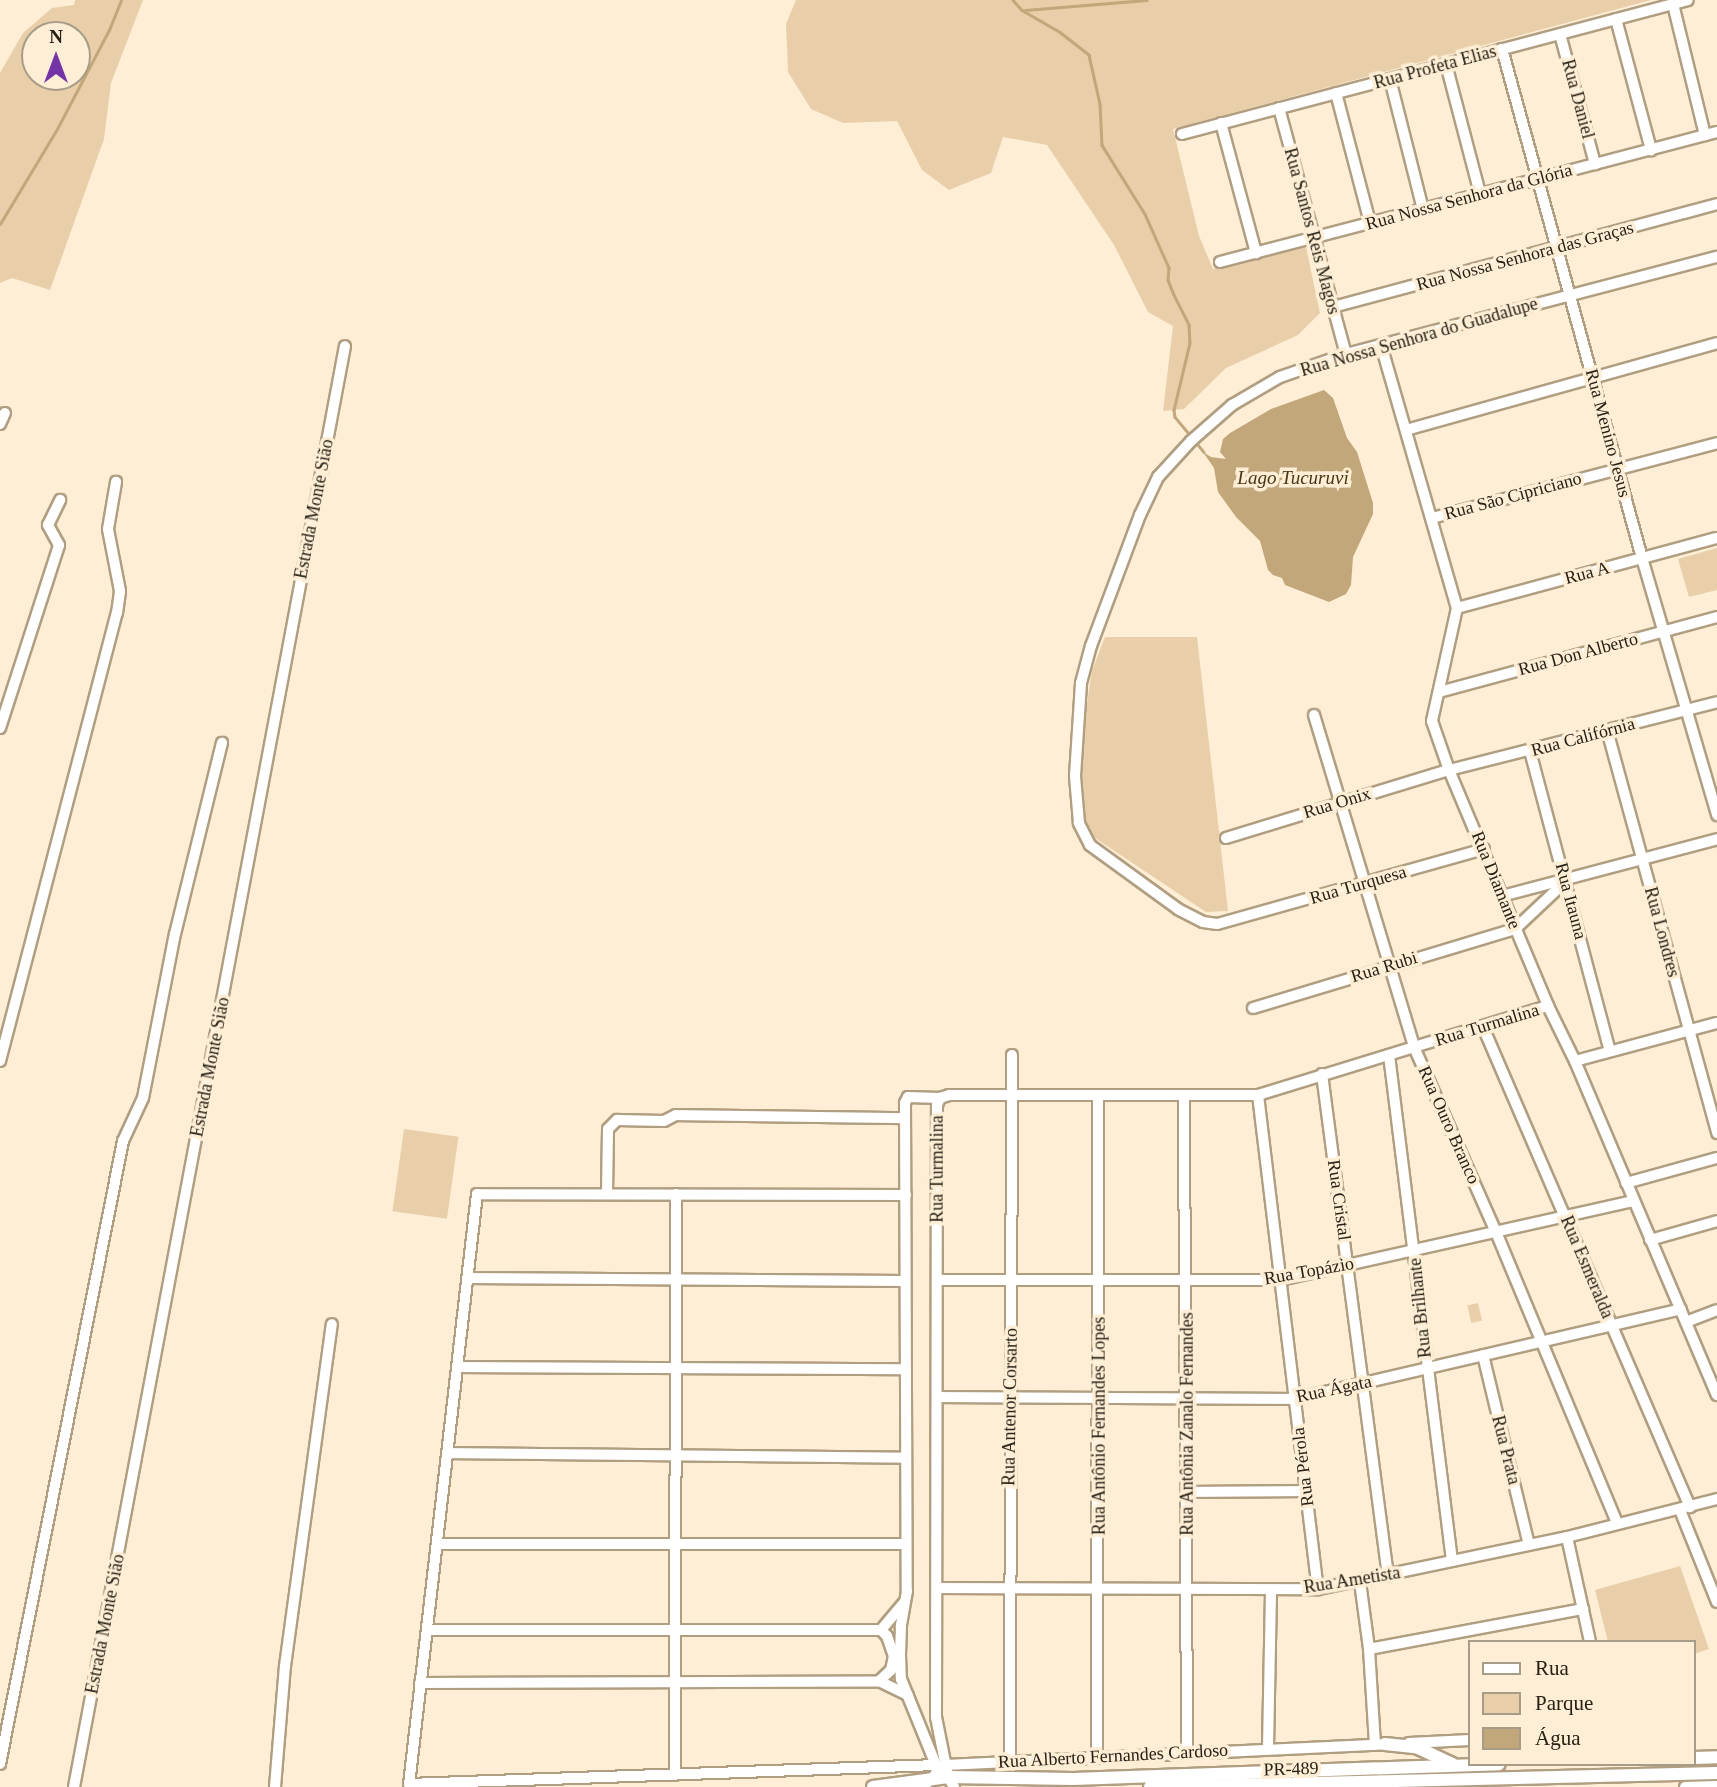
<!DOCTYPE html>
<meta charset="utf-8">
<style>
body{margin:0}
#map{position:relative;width:1717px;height:1787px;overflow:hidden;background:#fdeed5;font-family:Georgia,serif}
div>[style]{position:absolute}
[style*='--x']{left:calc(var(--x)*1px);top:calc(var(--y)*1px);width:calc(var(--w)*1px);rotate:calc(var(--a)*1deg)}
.green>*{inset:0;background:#e8cfa9;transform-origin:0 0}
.water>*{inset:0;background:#c2a77b}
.stream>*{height:2.5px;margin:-1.25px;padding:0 1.25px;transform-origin:1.25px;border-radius:1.25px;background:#c2a77b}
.roads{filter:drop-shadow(2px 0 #b19e81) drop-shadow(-2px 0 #b19e81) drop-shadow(0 2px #b19e81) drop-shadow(0 -2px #b19e81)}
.minor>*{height:10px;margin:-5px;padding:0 5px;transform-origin:5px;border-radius:5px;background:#fff}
.major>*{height:12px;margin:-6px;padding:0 6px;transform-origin:6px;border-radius:6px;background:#fff}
span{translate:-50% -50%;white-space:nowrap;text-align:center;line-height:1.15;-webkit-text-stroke:7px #fdeed5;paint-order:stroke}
.street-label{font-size:18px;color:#272014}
.water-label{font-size:19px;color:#4a3612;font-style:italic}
.legend{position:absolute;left:1468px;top:1640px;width:228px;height:126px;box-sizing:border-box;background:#fdeed5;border:2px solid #a79c88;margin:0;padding:9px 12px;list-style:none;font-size:21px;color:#272014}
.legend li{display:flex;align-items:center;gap:14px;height:35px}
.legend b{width:35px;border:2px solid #a79c88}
.north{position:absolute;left:21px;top:21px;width:70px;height:70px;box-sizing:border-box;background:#fdeed5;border:2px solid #a79c88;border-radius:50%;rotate:0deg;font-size:19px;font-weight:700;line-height:28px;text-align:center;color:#272014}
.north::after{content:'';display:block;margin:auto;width:24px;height:32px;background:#7533a8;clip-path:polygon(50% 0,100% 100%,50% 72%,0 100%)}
</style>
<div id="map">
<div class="green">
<div style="clip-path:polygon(evenodd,75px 0,143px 0,111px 83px,104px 139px,50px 290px,12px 278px,0 283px,0 73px,23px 33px,52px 8px,74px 5px,75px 0,77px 35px,77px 77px,35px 77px,35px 35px,77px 35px)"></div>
<div style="clip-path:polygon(796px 0,1651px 0,1173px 129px,1199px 236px,1213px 269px,1306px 247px,1320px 313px,1298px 335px,1226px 368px,1184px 409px,1163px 411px,1173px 326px,1148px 312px,1114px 245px,1047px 145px,1003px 137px,991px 173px,949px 190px,922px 170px,897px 121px,843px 123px,811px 109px,788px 72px,786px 24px)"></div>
<div style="clip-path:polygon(1717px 548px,1717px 590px,1689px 597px,1678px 559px)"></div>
<div style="clip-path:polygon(1105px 637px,1197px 637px,1228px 911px,1206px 912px,1095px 838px,1084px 823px,1080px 748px,1092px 671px)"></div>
<div style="left:404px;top:1129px;width:55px;height:83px;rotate:8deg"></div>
<div style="left:1478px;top:1303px;width:18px;height:11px;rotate:77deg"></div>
<div style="clip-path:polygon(1680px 1566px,1709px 1649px,1694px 1654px,1694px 1642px,1608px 1642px,1595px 1590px)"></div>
</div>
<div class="water">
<div style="clip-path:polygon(1324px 390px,1333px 398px,1347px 438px,1357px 452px,1373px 503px,1373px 514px,1353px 557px,1351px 585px,1346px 594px,1329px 602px,1285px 585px,1282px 578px,1273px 575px,1268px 570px,1260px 541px,1236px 517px,1218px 492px,1214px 468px,1203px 452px,1211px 457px,1226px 459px,1220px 452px,1223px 439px,1230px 433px,1271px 409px)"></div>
</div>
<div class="stream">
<div style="--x:1013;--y:0;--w:13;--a:48"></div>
<div style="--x:1022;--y:10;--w:44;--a:30.1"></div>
<div style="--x:1060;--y:32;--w:37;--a:38"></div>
<div style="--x:1089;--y:55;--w:50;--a:77.3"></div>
<div style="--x:1100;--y:104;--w:41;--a:87.2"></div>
<div style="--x:1102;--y:145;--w:81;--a:58.1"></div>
<div style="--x:1145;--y:214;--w:59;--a:66"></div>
<div style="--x:1169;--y:268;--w:12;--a:95"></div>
<div style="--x:1168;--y:280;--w:16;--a:68"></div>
<div style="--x:1174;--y:295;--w:34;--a:63"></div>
<div style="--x:1189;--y:325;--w:18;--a:87"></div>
<div style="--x:1190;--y:343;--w:69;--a:103.4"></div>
<div style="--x:1174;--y:410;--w:7;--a:82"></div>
<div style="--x:1175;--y:417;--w:25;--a:50"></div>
<div style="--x:1025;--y:10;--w:122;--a:-4.7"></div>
<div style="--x:0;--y:224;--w:111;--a:-59"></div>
<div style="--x:57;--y:129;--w:112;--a:-62.3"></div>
<div style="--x:109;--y:30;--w:32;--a:-68"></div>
<div style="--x:1195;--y:441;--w:14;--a:51"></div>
</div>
<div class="roads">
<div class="minor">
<div style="--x:1673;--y:4;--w:135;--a:76.3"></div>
<div style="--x:1616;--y:19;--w:136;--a:75"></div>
<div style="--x:1560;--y:34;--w:135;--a:74.9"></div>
<div style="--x:1502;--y:49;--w:528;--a:74.62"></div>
<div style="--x:1642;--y:558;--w:268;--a:73.7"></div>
<div style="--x:1446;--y:64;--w:134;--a:75.3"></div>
<div style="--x:1390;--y:79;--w:134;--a:75.8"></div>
<div style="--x:1336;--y:93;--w:134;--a:75.3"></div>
<div style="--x:1279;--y:108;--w:255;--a:74.8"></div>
<div style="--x:1221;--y:123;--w:135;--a:74.9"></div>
<div style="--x:1182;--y:134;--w:523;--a:-14.83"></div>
<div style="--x:1220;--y:262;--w:514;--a:-14.66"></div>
<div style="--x:1333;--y:307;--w:398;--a:-15"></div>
<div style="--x:1381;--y:345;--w:274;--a:73.9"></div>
<div style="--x:1457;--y:608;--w:116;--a:102.5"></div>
<div style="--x:1432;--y:721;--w:52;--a:70.9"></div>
<div style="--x:1449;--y:770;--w:256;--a:67.2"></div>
<div style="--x:1548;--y:1006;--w:61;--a:63.9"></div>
<div style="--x:1575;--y:1061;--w:363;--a:67"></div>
<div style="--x:0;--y:424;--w:12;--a:-66"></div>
<div style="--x:1406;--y:430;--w:323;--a:-15.6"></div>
<div style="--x:1432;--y:518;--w:295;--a:-14.7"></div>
<div style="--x:1457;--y:608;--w:269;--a:-15.1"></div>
<div style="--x:1439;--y:692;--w:288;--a:-15.1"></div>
<div style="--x:1314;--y:715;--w:347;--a:73.2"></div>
<div style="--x:1414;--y:1047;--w:202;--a:66.1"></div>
<div style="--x:1496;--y:1232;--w:315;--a:67.4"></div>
<div style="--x:0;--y:728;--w:192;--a:-72.1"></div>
<div style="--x:59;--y:545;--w:23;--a:-119"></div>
<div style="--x:48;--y:525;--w:28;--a:-64"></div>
<div style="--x:1607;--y:730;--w:418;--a:74.7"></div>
<div style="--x:1530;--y:751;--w:310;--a:75.1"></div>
<div style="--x:1226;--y:838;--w:233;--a:-17"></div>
<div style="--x:1449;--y:770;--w:276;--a:-14.2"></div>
<div style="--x:1484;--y:849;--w:277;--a:164.3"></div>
<div style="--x:1217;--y:924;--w:14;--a:-172"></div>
<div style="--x:1203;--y:922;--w:28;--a:-153"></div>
<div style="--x:1178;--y:909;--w:109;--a:-144"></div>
<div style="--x:1090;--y:845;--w:25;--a:-117"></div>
<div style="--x:1079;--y:823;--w:47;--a:-94.9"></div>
<div style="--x:1075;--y:776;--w:93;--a:-86.3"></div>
<div style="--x:1081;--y:683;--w:38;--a:-75"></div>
<div style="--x:1091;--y:646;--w:140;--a:-69.5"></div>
<div style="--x:1140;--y:515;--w:42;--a:-64.7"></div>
<div style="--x:1158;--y:477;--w:49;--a:-47.5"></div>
<div style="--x:1191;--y:441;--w:55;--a:-41.3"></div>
<div style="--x:1232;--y:405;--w:56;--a:-30.3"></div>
<div style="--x:1280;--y:377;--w:70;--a:-19.2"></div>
<div style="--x:1346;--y:354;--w:383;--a:-14.7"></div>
<div style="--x:1502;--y:896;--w:222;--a:-14.8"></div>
<div style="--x:1253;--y:1008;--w:274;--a:-16.8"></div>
<div style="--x:1515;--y:929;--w:70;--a:-43.3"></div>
<div style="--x:1483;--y:1027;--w:523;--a:66.67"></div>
<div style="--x:1389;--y:1055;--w:510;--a:82.9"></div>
<div style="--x:0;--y:1061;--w:463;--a:-75.4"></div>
<div style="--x:117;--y:613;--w:22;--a:-82"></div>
<div style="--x:120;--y:591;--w:63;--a:-101"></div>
<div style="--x:108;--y:529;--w:48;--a:-80.3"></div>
<div style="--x:1575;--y:1061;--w:147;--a:-15"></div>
<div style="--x:1322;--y:1074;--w:506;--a:82.51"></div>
<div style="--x:1258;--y:1095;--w:498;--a:83.1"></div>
<div style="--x:1184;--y:1096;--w:656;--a:89.74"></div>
<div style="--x:940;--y:1098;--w:32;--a:-178"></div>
<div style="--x:908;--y:1097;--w:7;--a:117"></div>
<div style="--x:905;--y:1103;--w:488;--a:89.8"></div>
<div style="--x:907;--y:1591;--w:36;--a:100"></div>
<div style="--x:901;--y:1626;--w:29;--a:92"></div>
<div style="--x:900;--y:1655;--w:24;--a:88"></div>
<div style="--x:901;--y:1679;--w:93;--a:67.9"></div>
<div style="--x:936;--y:1765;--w:9;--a:84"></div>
<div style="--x:937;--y:1774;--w:11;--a:15"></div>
<div style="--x:948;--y:1777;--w:12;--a:59"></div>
<div style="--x:1626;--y:1183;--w:94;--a:-15.4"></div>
<div style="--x:607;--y:1194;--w:65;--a:-89.1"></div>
<div style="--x:608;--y:1129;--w:13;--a:-45"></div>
<div style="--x:617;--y:1120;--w:47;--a:1.2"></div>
<div style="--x:664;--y:1121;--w:13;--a:-27"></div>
<div style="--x:676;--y:1115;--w:229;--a:0.8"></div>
<div style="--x:906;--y:1195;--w:429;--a:-179.9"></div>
<div style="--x:477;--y:1194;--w:594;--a:96.57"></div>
<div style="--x:409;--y:1784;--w:527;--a:-2.06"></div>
<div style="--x:1650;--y:1240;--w:70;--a:-15.8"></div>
<div style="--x:467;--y:1278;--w:437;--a:0.4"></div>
<div style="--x:937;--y:1280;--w:343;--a:0"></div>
<div style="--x:1280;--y:1280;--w:362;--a:-12.6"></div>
<div style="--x:1686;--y:1322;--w:33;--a:-21"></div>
<div style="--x:1483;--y:1355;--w:195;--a:76.4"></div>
<div style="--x:457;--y:1367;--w:447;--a:0.3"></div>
<div style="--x:937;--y:1397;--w:358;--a:0.3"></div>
<div style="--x:1295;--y:1399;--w:396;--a:-13.1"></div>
<div style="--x:447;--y:1453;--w:459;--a:0.6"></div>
<div style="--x:1187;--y:1492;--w:119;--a:-0.5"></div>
<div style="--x:1680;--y:1510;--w:99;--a:68.1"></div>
<div style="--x:1567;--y:1537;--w:107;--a:77.6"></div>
<div style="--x:437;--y:1544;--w:469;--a:0"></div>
<div style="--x:1360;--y:1582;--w:68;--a:82.3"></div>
<div style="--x:1369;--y:1649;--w:96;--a:86.4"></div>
<div style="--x:937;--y:1588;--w:381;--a:0.2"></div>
<div style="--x:1318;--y:1589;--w:254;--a:-11.8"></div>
<div style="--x:1567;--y:1537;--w:155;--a:-14.2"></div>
<div style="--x:427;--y:1630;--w:454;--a:0"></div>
<div style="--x:881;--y:1630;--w:8;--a:45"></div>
<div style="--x:887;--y:1636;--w:21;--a:71"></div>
<div style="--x:894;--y:1656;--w:14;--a:102"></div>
<div style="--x:891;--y:1670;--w:16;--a:137"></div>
<div style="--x:881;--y:1630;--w:35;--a:-50"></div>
<div style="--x:1369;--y:1649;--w:218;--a:-10.6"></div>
<div style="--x:420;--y:1683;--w:459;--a:-0.2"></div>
<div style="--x:879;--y:1681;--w:32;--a:26"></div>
<div style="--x:1409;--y:1743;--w:61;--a:-2.8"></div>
<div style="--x:1268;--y:1748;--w:158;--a:-88.9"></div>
<div style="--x:1097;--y:1755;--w:658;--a:-89.91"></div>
<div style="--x:1010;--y:1760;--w:705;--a:-89.84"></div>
<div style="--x:0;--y:1764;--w:635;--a:-78.83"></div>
<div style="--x:123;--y:1141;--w:47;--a:-65.1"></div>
<div style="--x:143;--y:1098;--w:167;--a:-79"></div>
<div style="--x:175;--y:934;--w:197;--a:-76.2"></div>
<div style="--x:675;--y:1775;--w:581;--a:-89.9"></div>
<div style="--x:948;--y:1777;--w:61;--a:-101.3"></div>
<div style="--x:936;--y:1717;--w:612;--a:-89.91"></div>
<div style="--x:937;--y:1105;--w:8;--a:-67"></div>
<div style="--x:940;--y:1098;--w:9;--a:-18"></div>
<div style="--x:949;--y:1095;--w:309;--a:0"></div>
<div style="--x:1258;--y:1095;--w:303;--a:-17.1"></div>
<div style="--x:74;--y:1787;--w:1466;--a:-79.35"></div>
<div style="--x:275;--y:1787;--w:121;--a:-85.3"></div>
<div style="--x:285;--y:1666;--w:345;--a:-82.2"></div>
<div style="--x:923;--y:1787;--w:31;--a:-45"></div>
<div style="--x:945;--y:1765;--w:448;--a:-2.7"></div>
<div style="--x:1685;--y:1787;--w:32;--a:-2"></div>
</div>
<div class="major">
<div style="--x:1385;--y:1744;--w:31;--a:6"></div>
<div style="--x:1416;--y:1747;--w:40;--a:25"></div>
<div style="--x:1694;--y:1758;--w:23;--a:-2"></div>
<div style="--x:873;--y:1787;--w:76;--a:-7.6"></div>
<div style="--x:948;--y:1777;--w:125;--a:0.9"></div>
<div style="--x:1073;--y:1779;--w:426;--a:-2"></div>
<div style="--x:1150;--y:1787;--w:567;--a:-1.41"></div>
</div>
</div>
<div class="street-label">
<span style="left:1435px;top:67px;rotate:-15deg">Rua Profeta Elias</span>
<span style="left:1578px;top:99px;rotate:75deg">Rua Daniel</span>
<span style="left:1469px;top:197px;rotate:-15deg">Rua Nossa Senhora da Glória</span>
<span style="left:1312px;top:231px;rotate:75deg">Rua Santos Reis Magos</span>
<span style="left:1525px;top:256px;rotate:-15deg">Rua Nossa Senhora das Graças</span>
<span style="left:1419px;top:337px;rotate:-16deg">Rua Nossa Senhora do Guadalupe</span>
<span style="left:1608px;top:433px;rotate:75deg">Rua Menino Jesus</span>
<span style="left:1513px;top:496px;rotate:-15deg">Rua São Cipriciano</span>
<span style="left:314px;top:509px;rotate:-79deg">Estrada Monte Sião</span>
<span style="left:1587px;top:573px;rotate:-15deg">Rua A</span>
<span style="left:1578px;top:654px;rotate:-15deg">Rua Don Alberto</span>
<span style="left:1583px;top:737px;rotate:-15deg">Rua Califórnia</span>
<span style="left:1337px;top:803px;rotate:-17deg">Rua Onix</span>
<span style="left:1496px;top:880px;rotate:68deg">Rua Diamante</span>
<span style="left:1358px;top:885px;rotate:-16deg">Rua Turquesa</span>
<span style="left:1571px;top:901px;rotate:75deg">Rua Itauna</span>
<span style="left:1662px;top:932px;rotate:75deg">Rua Londres</span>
<span style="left:1384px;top:967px;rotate:-17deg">Rua Rubi</span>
<span style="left:1487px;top:1025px;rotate:-17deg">Rua Turmalina</span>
<span style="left:210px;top:1067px;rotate:-79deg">Estrada Monte Sião</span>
<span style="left:1449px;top:1125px;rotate:66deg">Rua Ouro Branco</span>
<span style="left:937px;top:1169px;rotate:-90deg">Rua Turmalina</span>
<span style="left:1339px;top:1200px;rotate:82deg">Rua Cristal</span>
<span style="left:1587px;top:1267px;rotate:67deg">Rua Esmeralda</span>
<span style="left:1309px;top:1271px;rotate:-10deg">Rua Topázio</span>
<span style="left:1420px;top:1308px;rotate:-96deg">Rua Brilhante</span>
<span style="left:1334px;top:1389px;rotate:-12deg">Rua Ágata</span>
<span style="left:1010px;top:1407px;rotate:-89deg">Rua Antenor Corsarto</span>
<span style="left:1187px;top:1424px;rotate:-90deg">Rua Antônia Zanalo Fernandes</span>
<span style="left:1099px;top:1426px;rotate:-90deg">Rua Antônio Fernandes Lopes</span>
<span style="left:1506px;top:1450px;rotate:76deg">Rua Prata</span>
<span style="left:1303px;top:1467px;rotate:-97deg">Rua Pérola</span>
<span style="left:1352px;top:1580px;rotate:-9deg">Rua Ametista</span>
<span style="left:105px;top:1624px;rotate:-79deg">Estrada Monte Sião</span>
<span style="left:1113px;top:1756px;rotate:-3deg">Rua Alberto Fernandes Cardoso</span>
<span style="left:1291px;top:1769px;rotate:-2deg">PR-489</span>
</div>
<div class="water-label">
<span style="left:1293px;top:478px">Lago Tucuruvi</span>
</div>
<ul class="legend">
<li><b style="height:9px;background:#fff"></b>Rua</li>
<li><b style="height:19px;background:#e8cfa9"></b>Parque</li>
<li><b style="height:19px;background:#c2a77b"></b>Água</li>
</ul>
<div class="north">N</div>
</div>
